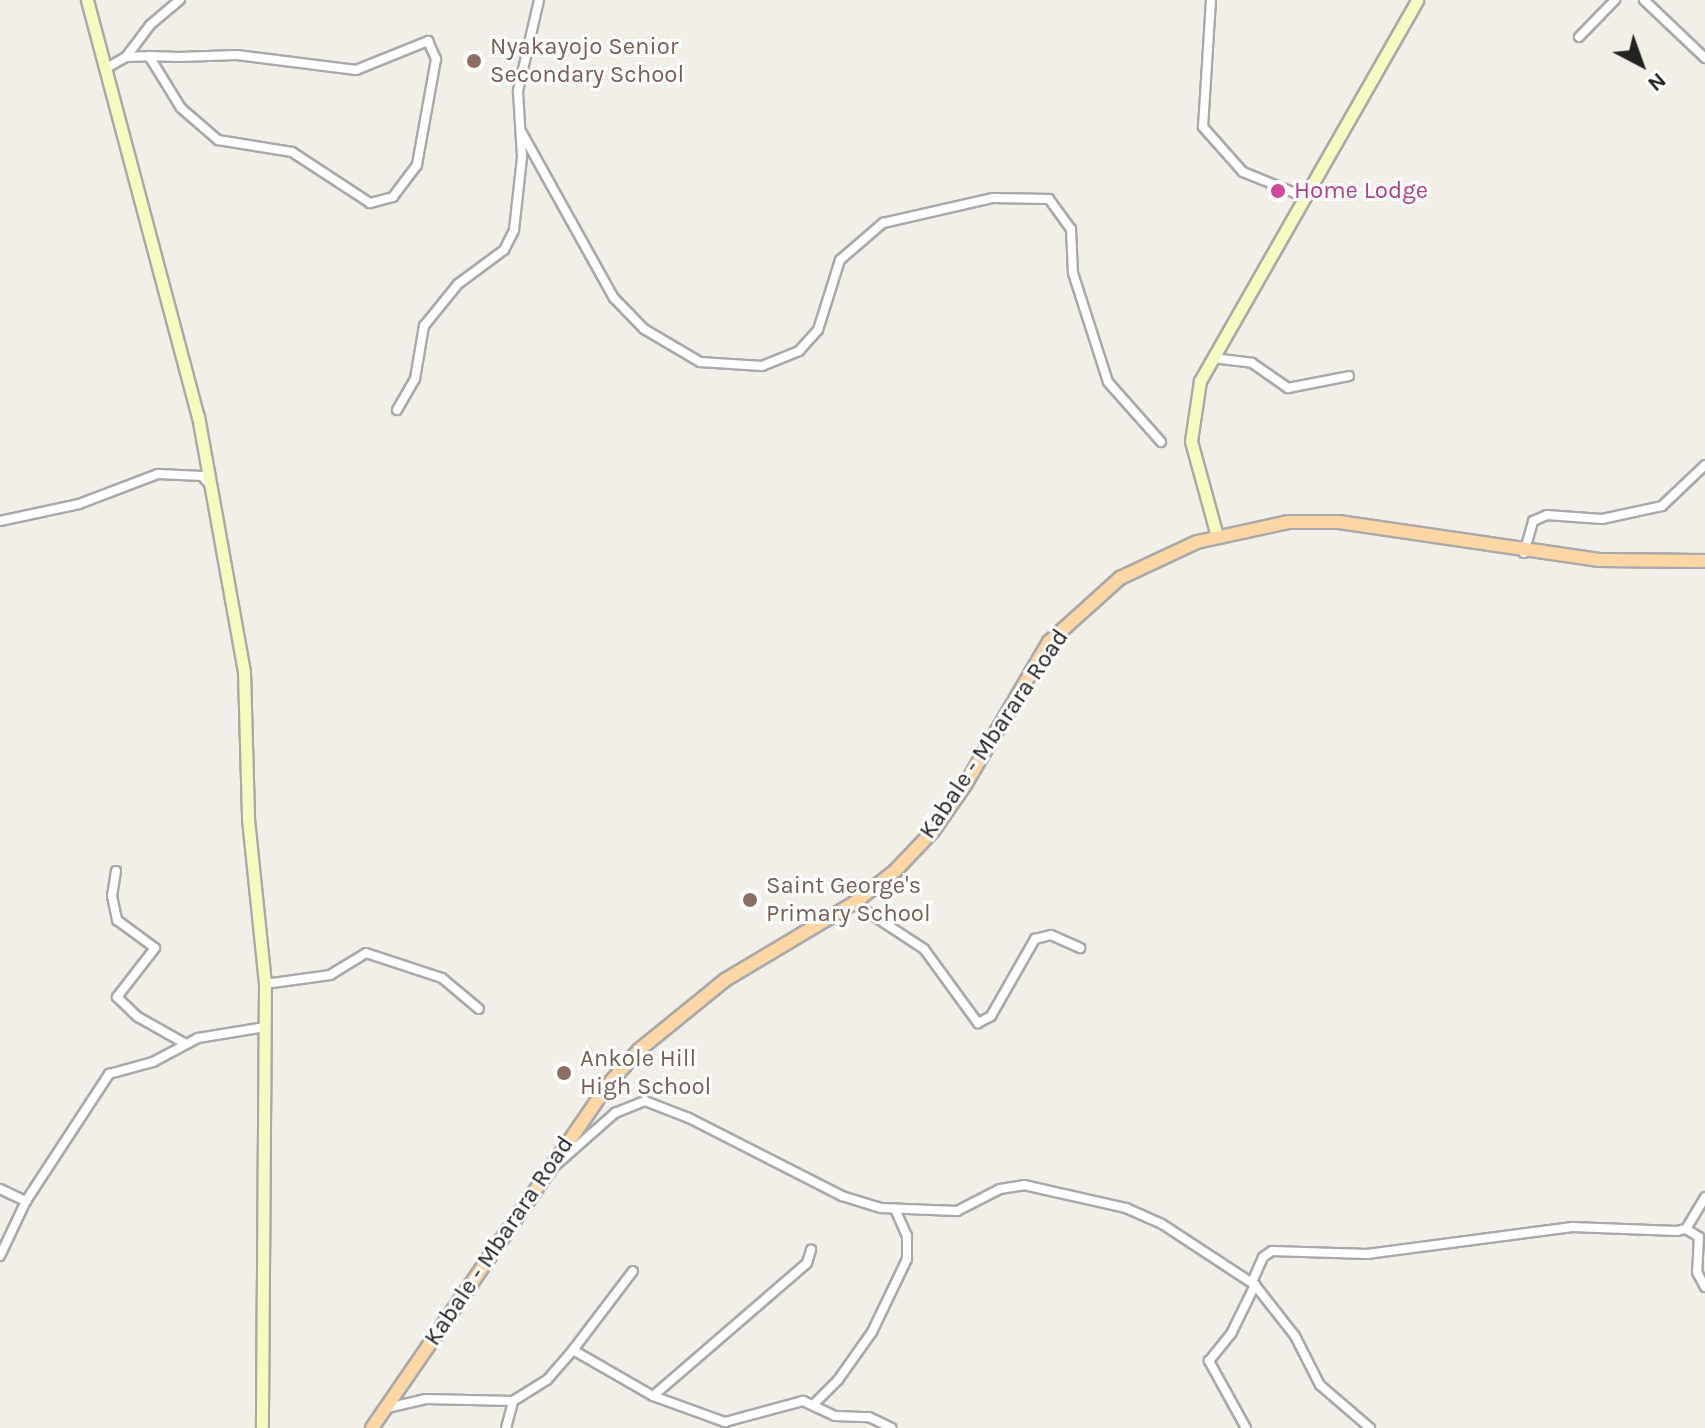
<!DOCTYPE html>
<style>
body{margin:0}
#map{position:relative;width:1705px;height:1428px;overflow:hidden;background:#f2efe9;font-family:Karla,sans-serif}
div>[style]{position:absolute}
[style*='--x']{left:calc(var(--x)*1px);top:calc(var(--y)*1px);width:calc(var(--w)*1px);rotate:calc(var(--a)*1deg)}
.roads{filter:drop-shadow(2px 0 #a9a9a9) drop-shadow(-2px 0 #a9a9a9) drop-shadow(0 2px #a9a9a9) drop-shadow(0 -2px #a9a9a9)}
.street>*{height:8px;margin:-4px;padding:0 4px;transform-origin:4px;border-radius:4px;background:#fff}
.secondary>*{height:11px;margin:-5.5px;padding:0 5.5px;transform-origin:5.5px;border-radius:5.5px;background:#f7fabf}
.primary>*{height:12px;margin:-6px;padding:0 6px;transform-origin:6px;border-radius:6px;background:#fcd6a4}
.dots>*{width:22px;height:22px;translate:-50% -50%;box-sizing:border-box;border:4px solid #fff;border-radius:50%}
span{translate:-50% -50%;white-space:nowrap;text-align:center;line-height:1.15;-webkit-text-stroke:6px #fff;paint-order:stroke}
.education-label{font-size:24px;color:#785e54}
.left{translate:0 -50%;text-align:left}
.hotel-label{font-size:24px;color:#b23c85}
.street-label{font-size:24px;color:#222}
.north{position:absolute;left:1601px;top:24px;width:80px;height:80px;-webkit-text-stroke:6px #fff;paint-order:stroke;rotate:139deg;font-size:22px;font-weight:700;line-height:32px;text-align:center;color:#222}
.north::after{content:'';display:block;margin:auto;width:28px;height:36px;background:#222;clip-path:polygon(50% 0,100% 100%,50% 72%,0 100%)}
</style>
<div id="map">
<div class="roads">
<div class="street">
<div style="--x:1211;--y:0;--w:127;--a:93.6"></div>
<div style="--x:1203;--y:127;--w:60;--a:48.4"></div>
<div style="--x:1243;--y:172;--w:67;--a:22"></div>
<div style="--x:1644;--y:0;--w:84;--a:43.6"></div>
<div style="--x:1579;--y:37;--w:52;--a:-45.8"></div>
<div style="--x:126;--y:57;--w:40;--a:-53"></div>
<div style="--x:150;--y:25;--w:39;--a:-40"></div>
<div style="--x:105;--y:69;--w:24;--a:-30"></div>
<div style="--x:126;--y:57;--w:23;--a:-2"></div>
<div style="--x:149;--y:56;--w:30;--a:2"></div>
<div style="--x:179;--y:57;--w:58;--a:-2"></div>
<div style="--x:237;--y:55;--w:120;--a:7.2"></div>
<div style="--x:356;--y:70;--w:78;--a:-21.9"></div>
<div style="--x:428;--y:41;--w:20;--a:66"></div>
<div style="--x:436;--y:59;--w:108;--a:100.2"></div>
<div style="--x:417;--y:165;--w:40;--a:127"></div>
<div style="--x:393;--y:197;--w:24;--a:165"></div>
<div style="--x:370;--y:203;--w:93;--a:-146.8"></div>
<div style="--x:292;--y:152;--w:75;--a:-170.8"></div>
<div style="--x:218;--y:140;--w:49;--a:-139.1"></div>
<div style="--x:181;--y:108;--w:61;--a:-121.6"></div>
<div style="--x:522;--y:133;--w:189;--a:60.9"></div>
<div style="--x:614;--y:298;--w:43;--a:45.9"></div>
<div style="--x:644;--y:329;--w:65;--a:30.5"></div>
<div style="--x:700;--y:362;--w:62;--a:3.7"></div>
<div style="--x:762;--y:366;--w:40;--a:-22"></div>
<div style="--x:799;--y:351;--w:28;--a:-48"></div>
<div style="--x:818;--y:330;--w:73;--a:-72.6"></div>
<div style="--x:840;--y:260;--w:57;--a:-40.7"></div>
<div style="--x:883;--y:223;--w:113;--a:-12.8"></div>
<div style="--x:993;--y:198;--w:56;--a:1"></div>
<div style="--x:1049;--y:199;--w:37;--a:54"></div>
<div style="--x:1071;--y:229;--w:44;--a:87.4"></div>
<div style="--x:1073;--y:273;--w:114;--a:72.2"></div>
<div style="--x:1108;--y:382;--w:80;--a:48.5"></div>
<div style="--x:1213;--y:358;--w:39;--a:7"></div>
<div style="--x:1252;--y:363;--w:44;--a:34.8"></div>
<div style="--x:1288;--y:388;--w:62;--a:-11.1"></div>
<div style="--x:397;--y:410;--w:36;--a:-60"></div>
<div style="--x:415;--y:379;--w:54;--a:-80.4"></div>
<div style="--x:424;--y:326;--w:54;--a:-51"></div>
<div style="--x:458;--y:284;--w:57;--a:-36.5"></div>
<div style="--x:504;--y:250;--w:22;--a:-63"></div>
<div style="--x:514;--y:230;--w:73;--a:-83.7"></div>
<div style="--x:522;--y:157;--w:66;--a:-93.5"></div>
<div style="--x:518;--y:91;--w:93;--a:-77"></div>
<div style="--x:0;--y:521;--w:81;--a:-12.1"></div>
<div style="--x:79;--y:504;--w:85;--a:-20.8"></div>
<div style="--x:158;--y:474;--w:44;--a:2.6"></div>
<div style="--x:202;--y:476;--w:12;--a:48"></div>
<div style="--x:1524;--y:553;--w:33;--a:-74"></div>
<div style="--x:1533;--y:521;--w:15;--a:-23"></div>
<div style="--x:1547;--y:515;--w:55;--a:4.2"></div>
<div style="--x:1602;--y:519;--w:61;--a:-12.2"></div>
<div style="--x:1662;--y:506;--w:59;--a:-43.6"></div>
<div style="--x:116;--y:871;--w:25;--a:99"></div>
<div style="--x:112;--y:896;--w:25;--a:78"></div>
<div style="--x:117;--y:920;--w:47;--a:36.4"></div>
<div style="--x:155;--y:948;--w:62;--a:127.8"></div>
<div style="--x:117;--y:997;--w:29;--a:44"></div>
<div style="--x:138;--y:1017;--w:53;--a:29.5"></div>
<div style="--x:854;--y:903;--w:84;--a:33.3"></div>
<div style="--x:924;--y:949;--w:92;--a:53.9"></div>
<div style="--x:978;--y:1023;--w:15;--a:-28"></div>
<div style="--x:991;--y:1016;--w:89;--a:-60.3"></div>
<div style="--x:1035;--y:939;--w:16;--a:-14"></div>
<div style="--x:1051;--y:935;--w:32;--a:24"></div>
<div style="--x:265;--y:984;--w:66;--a:-7.9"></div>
<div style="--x:330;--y:975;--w:42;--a:-31.4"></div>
<div style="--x:366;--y:953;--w:80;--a:18.2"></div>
<div style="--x:442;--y:978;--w:48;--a:40"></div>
<div style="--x:556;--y:1165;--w:79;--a:-41.4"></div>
<div style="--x:615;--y:1113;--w:32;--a:-22"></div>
<div style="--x:645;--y:1101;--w:47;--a:21.1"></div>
<div style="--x:689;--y:1118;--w:172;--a:27"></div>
<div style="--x:842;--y:1196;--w:41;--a:17.1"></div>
<div style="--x:881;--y:1208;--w:76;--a:2.3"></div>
<div style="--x:957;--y:1211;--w:48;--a:-27.1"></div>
<div style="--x:1000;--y:1189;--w:24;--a:-9"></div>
<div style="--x:1024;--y:1185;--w:105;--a:12.7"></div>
<div style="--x:1126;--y:1208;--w:39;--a:24"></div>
<div style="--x:1162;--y:1224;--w:111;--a:33.3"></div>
<div style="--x:1255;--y:1285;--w:65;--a:51.9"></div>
<div style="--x:1295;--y:1336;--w:55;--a:63"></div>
<div style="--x:1320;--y:1385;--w:66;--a:40.7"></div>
<div style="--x:0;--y:1189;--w:29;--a:25"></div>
<div style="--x:1686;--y:1229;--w:15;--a:32"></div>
<div style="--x:1699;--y:1237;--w:35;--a:93"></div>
<div style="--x:1697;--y:1272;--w:17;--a:62"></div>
<div style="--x:0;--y:1256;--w:61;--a:-64.7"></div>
<div style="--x:26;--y:1201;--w:152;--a:-56.8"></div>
<div style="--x:109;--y:1074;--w:46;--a:-15.3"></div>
<div style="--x:153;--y:1062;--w:51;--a:-28.1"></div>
<div style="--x:198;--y:1038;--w:68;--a:-9.3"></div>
<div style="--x:1252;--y:1282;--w:27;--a:-66"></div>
<div style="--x:1263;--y:1257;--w:11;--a:-34"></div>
<div style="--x:1272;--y:1251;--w:95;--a:1.8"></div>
<div style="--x:1367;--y:1254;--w:207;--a:-7.5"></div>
<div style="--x:1572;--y:1227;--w:105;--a:2.2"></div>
<div style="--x:1677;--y:1231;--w:9;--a:-13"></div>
<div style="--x:1686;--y:1229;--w:37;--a:-59"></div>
<div style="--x:573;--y:1350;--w:99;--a:-52.8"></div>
<div style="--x:653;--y:1396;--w:203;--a:-40.8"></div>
<div style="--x:807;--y:1263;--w:14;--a:-73"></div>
<div style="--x:813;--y:1405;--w:35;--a:-45"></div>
<div style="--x:838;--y:1380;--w:59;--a:-54.7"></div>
<div style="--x:872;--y:1332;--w:81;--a:-64.4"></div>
<div style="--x:907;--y:1259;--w:23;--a:-90"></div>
<div style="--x:907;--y:1236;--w:30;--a:-114"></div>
<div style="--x:387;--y:1408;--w:40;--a:-13"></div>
<div style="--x:426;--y:1399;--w:87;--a:1.3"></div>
<div style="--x:513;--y:1401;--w:40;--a:-32"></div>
<div style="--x:547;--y:1380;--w:40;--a:-49"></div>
<div style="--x:573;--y:1350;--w:92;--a:29.9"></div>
<div style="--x:653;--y:1396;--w:77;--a:19.9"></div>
<div style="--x:725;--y:1422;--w:81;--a:-15.1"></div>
<div style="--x:803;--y:1401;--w:35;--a:25"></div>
<div style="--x:835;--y:1416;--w:34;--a:2"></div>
<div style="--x:869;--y:1417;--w:25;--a:26"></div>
<div style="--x:506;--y:1428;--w:28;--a:-75"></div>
<div style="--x:1246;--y:1428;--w:77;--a:-118.9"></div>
<div style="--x:1209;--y:1361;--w:35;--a:-51"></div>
<div style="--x:1231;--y:1334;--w:55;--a:-63.9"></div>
</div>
<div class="secondary">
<div style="--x:87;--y:0;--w:431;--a:75.1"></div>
<div style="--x:198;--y:416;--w:260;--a:79.8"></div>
<div style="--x:244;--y:672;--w:147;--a:88.4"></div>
<div style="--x:248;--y:819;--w:166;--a:84.1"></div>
<div style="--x:265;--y:984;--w:444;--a:90.4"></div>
<div style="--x:1217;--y:536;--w:98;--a:-105.3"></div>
<div style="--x:1191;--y:441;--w:61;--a:-81.5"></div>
<div style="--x:1200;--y:381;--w:438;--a:-60.3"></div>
</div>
<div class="primary">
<div style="--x:372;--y:1428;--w:415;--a:-55.5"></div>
<div style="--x:607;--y:1086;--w:48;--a:-48.4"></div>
<div style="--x:639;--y:1050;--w:111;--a:-39.1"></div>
<div style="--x:725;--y:980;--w:150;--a:-30.8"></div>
<div style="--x:854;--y:903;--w:52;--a:-38"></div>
<div style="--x:895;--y:871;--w:55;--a:-46.5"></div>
<div style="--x:933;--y:831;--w:56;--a:-55.2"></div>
<div style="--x:965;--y:785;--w:166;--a:-59.6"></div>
<div style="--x:1049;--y:642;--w:96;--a:-42"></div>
<div style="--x:1120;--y:578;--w:85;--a:-25.1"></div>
<div style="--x:1197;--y:542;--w:93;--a:-12.4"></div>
<div style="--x:1288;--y:522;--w:51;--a:0"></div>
<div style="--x:1339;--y:522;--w:263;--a:8.3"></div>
<div style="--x:1599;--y:560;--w:106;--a:0.5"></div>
</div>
</div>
<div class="dots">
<div style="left:474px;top:61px;background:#8d6e63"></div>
<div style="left:1278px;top:191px;background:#d1479c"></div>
<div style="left:750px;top:900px;background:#8d6e63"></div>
<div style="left:564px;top:1073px;background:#8d6e63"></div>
</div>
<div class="education-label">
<span class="left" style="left:490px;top:61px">Nyakayojo Senior<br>Secondary School</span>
<span class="left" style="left:766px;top:900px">Saint George's<br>Primary School</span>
<span class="left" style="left:580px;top:1073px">Ankole Hill<br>High School</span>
</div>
<div class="hotel-label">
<span class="left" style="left:1294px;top:191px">Home Lodge</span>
</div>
<div class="street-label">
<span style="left:994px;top:734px;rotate:-56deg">Kabale - Mbarara Road</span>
<span style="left:499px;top:1241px;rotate:-56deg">Kabale - Mbarara Road</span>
</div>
<div class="north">N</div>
</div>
